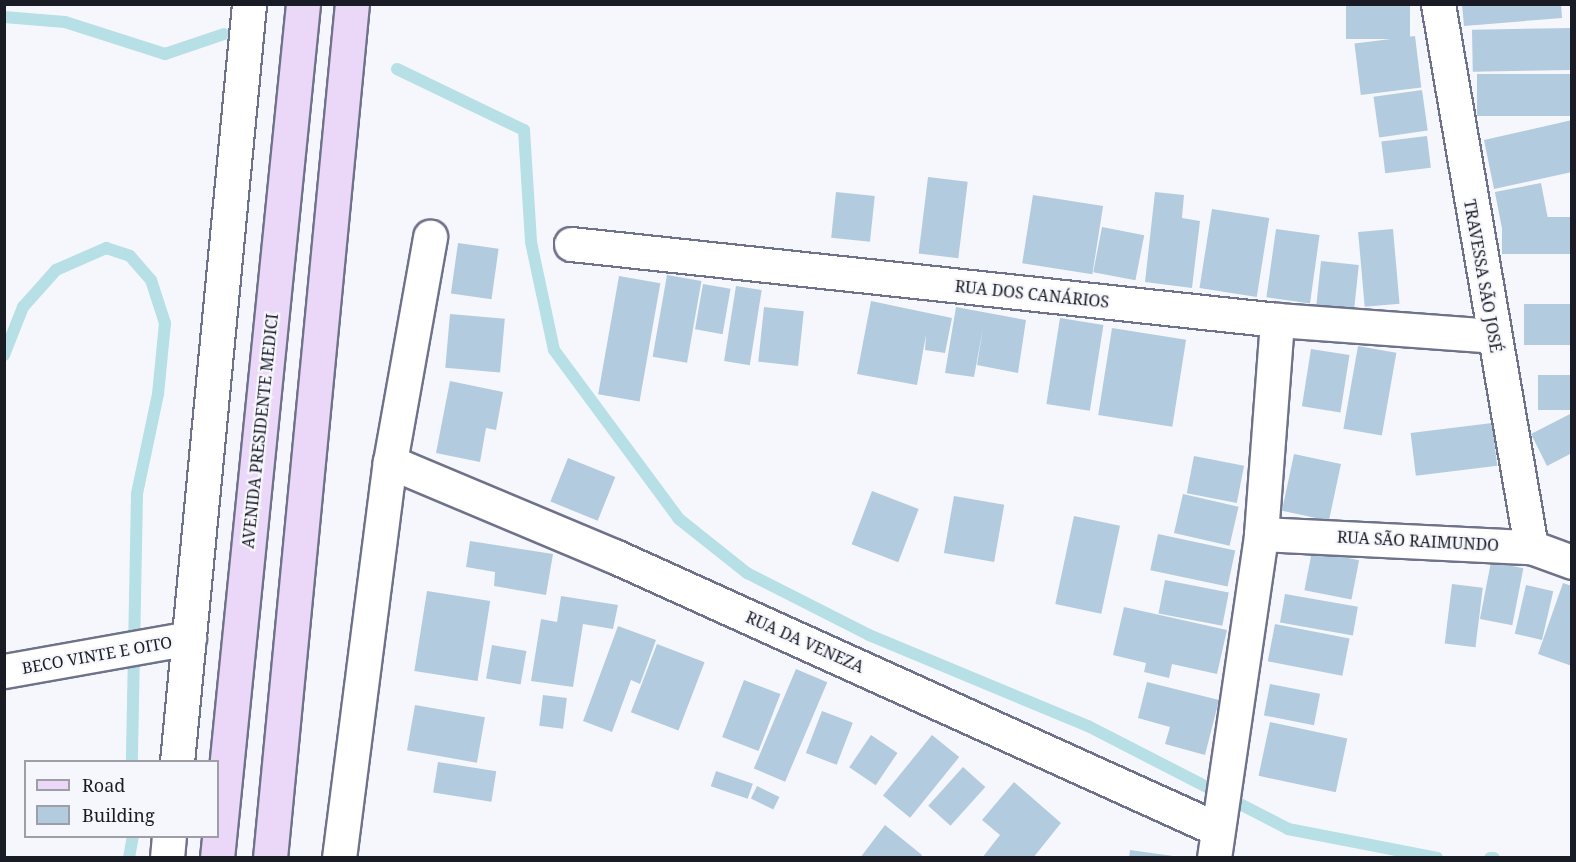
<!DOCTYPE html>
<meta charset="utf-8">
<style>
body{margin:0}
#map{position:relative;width:1576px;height:862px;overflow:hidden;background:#f6f7fc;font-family:"Noto Serif",serif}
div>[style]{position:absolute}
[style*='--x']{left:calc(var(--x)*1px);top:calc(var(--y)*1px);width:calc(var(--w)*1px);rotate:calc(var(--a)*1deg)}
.stream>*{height:12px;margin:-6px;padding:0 6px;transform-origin:6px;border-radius:6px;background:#b6dfe6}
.building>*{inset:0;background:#b3cbde;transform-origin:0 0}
.roads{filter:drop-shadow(2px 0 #6e728a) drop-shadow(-2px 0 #6e728a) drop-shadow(0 2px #6e728a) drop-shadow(0 -2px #6e728a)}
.street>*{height:33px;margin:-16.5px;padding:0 16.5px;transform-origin:16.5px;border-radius:16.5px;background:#fff}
.primary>*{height:33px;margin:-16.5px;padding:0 16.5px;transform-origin:16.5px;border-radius:16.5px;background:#ebd7f8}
span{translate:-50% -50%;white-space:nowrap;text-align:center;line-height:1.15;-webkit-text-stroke:4.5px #f6f7fc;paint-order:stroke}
.street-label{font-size:16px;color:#1a1c25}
.frame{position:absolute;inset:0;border:6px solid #1a1c25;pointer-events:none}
.legend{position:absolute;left:24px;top:760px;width:195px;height:78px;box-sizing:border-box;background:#f6f7fc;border:2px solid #9e9fa6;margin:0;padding:8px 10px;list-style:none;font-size:18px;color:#1a1c25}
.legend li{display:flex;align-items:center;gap:12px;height:30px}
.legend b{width:30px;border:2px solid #9e9fa6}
</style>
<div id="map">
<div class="stream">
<div style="--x:4;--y:17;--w:61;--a:4.7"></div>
<div style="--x:65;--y:22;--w:105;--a:17.7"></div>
<div style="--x:165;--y:54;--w:62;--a:-18.7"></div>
<div style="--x:397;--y:69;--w:141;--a:25.7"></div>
<div style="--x:524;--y:130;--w:112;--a:86.4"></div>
<div style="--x:531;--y:242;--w:110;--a:78"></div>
<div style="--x:554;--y:350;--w:210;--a:53.5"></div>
<div style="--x:679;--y:519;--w:87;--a:38.5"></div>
<div style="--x:747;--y:573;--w:137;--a:26.9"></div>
<div style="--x:869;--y:635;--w:237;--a:22.6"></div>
<div style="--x:1088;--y:726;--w:225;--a:27.2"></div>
<div style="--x:1288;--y:829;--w:152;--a:11"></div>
<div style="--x:4;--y:355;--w:52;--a:-68.4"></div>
<div style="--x:23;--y:307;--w:50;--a:-48.3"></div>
<div style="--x:56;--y:270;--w:55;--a:-23.7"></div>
<div style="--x:106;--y:248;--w:25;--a:18"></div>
<div style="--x:130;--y:256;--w:32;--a:49"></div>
<div style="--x:151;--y:280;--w:45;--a:72"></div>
<div style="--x:165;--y:323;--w:71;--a:95.6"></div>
<div style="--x:158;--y:394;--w:102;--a:101.9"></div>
<div style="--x:137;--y:494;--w:268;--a:91.1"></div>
<div style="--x:129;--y:858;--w:22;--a:-80"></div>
<div style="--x:1490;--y:858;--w:4;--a:0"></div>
</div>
<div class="building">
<div style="left:1346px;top:4px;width:64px;height:35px"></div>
<div style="clip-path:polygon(1462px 4px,1561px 4px,1562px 18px,1464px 26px)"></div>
<div style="left:1571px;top:28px;width:42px;height:99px;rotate:89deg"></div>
<div style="left:1415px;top:36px;width:52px;height:61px;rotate:83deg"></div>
<div style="left:1572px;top:74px;width:42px;height:95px;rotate:90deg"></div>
<div style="left:1422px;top:90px;width:41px;height:49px;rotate:82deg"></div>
<div style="clip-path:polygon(1572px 120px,1572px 172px,1494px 189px,1484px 140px)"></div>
<div style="left:1427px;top:136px;width:32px;height:46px;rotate:83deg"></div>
<div style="left:928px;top:177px;width:40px;height:77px;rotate:7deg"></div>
<div style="left:1541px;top:183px;width:36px;height:47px;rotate:79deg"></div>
<div style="left:836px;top:192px;width:39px;height:46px;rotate:6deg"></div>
<div style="clip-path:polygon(1155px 192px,1184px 195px,1182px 218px,1200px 221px,1192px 288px,1145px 282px)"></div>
<div style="left:1033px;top:195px;width:71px;height:69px;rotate:9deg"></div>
<div style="left:1212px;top:209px;width:58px;height:80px;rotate:9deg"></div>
<div style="left:1572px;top:217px;width:37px;height:70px;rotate:90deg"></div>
<div style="left:1102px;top:227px;width:43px;height:46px;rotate:11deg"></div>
<div style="left:1276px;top:229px;width:44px;height:69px;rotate:8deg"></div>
<div style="left:1393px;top:229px;width:75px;height:35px;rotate:85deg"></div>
<div style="left:458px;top:243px;width:41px;height:51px;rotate:8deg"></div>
<div style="left:1321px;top:261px;width:38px;height:44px;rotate:6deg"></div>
<div style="left:667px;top:275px;width:35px;height:83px;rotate:10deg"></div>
<div style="left:619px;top:276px;width:42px;height:120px;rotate:10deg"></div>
<div style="left:703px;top:284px;width:28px;height:46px;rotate:10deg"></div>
<div style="left:736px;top:286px;width:26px;height:76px;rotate:9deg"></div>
<div style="clip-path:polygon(871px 301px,952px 318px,945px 353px,925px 350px,926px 335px,917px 385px,857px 374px)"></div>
<div style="left:1572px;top:304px;width:41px;height:48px;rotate:90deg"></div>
<div style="left:764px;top:307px;width:40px;height:55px;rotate:6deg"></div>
<div style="clip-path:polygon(956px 307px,1026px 320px,1018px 373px,977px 365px,983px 328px,974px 377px,945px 373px)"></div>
<div style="left:450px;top:314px;width:55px;height:54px;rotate:5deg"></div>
<div style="left:1060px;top:318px;width:44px;height:87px;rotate:9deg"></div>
<div style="left:1112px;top:328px;width:75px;height:88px;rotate:9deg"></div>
<div style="left:1358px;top:346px;width:39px;height:84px;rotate:10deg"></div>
<div style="left:1311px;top:349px;width:39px;height:58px;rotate:9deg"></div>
<div style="left:1572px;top:375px;width:35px;height:34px;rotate:90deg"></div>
<div style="clip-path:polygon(450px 381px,503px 392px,496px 430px,486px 428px,480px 462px,436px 453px)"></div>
<div style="clip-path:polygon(1572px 413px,1572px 453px,1547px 466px,1531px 434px)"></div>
<div style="left:1492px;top:423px;width:43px;height:82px;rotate:83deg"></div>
<div style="left:1294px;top:454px;width:48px;height:58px;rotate:12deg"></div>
<div style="left:1194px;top:456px;width:51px;height:38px;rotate:11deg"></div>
<div style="left:568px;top:458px;width:51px;height:47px;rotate:22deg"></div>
<div style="left:872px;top:491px;width:50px;height:57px;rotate:21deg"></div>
<div style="left:1183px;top:494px;width:57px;height:40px;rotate:13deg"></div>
<div style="left:954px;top:496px;width:51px;height:58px;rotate:10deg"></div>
<div style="left:1074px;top:516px;width:47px;height:90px;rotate:12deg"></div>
<div style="left:1158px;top:534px;width:79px;height:37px;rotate:12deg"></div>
<div style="clip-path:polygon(470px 541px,553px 554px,546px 595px,494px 586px,495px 572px,466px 567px)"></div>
<div style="left:1312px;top:551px;width:48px;height:40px;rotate:11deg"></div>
<div style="left:1491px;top:562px;width:33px;height:58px;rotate:11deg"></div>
<div style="left:1165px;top:580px;width:65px;height:34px;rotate:11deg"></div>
<div style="clip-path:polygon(1563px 583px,1572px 586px,1572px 666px,1538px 654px)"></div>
<div style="left:1452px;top:584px;width:31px;height:60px;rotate:7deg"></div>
<div style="left:1526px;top:585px;width:28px;height:50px;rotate:13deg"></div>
<div style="left:427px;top:591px;width:64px;height:81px;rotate:9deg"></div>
<div style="left:1285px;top:594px;width:74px;height:29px;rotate:10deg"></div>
<div style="clip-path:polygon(561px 596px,618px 605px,613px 629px,583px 624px,573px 687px,531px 681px,541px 619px,557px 622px)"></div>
<div style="clip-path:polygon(1124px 607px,1227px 630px,1217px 674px,1172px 664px,1169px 678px,1144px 672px,1146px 663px,1113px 655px)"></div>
<div style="left:1275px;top:624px;width:76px;height:38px;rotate:11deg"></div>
<div style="clip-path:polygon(618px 626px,656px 640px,640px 684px,631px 680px,612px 732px,583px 721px)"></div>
<div style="left:657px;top:644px;width:51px;height:73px;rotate:21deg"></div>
<div style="left:492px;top:645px;width:35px;height:34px;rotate:10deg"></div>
<div style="left:796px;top:669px;width:34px;height:108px;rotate:23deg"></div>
<div style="left:744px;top:680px;width:39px;height:61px;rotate:21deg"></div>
<div style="clip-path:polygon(1147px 682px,1219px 700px,1205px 755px,1165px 744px,1170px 727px,1138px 718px)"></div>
<div style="left:1270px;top:684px;width:51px;height:32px;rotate:11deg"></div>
<div style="left:543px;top:695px;width:24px;height:31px;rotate:7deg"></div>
<div style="left:415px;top:705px;width:71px;height:46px;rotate:10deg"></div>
<div style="left:822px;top:711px;width:33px;height:45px;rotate:21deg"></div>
<div style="left:1270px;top:722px;width:79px;height:55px;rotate:12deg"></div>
<div style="left:871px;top:735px;width:32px;height:39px;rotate:34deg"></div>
<div style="left:932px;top:735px;width:35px;height:78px;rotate:39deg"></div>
<div style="left:438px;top:762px;width:59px;height:31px;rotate:9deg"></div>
<div style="left:963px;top:767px;width:30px;height:52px;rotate:42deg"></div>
<div style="left:716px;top:771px;width:39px;height:16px;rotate:19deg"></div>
<div style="clip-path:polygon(1014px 782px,1061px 823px,1033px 858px,982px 858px,1000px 835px,982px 820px)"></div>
<div style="left:757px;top:786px;width:25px;height:14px;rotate:26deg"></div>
<div style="clip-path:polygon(885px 825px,922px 855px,920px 858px,860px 858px)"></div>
<div style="clip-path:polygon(1130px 850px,1173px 856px,1173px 858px,1129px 858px)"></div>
</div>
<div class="roads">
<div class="street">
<div style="--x:1438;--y:4;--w:551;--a:80.28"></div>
<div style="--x:571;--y:244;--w:710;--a:6.14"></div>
<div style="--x:1277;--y:320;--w:217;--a:4.2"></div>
<div style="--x:390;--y:462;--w:243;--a:22.8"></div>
<div style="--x:614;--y:556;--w:662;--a:24.36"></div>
<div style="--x:1261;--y:534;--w:270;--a:2.8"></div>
<div style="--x:1531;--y:547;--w:44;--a:20.1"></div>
<div style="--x:4;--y:671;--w:188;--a:-10.1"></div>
<div style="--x:177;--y:762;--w:761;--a:-84.57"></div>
<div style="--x:167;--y:858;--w:22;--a:-85"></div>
<div style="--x:339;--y:858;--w:399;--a:-82.7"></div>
<div style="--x:390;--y:462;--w:229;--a:-79.9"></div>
<div style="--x:1214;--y:858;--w:327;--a:-81.7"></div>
<div style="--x:1261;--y:534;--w:215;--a:-85.7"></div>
</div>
<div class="primary">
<div style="--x:217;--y:858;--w:858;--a:-84.25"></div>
<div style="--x:270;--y:858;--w:858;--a:-84.52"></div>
</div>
</div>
<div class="street-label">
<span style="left:1483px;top:276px;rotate:80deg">TRAVESSA SÃO JOSÉ</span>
<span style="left:1032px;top:294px;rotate:6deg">RUA DOS CANÁRIOS</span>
<span style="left:260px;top:431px;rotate:-84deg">AVENIDA PRESIDENTE MEDICI</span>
<span style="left:1418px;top:541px;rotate:3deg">RUA SÃO RAIMUNDO</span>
<span style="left:805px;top:642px;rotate:24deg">RUA DA VENEZA</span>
<span style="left:97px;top:655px;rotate:-10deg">BECO VINTE E OITO</span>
</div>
<div class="frame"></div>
<ul class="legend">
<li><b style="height:8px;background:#ebd7f8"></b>Road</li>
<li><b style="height:16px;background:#b3cbde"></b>Building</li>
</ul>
</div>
